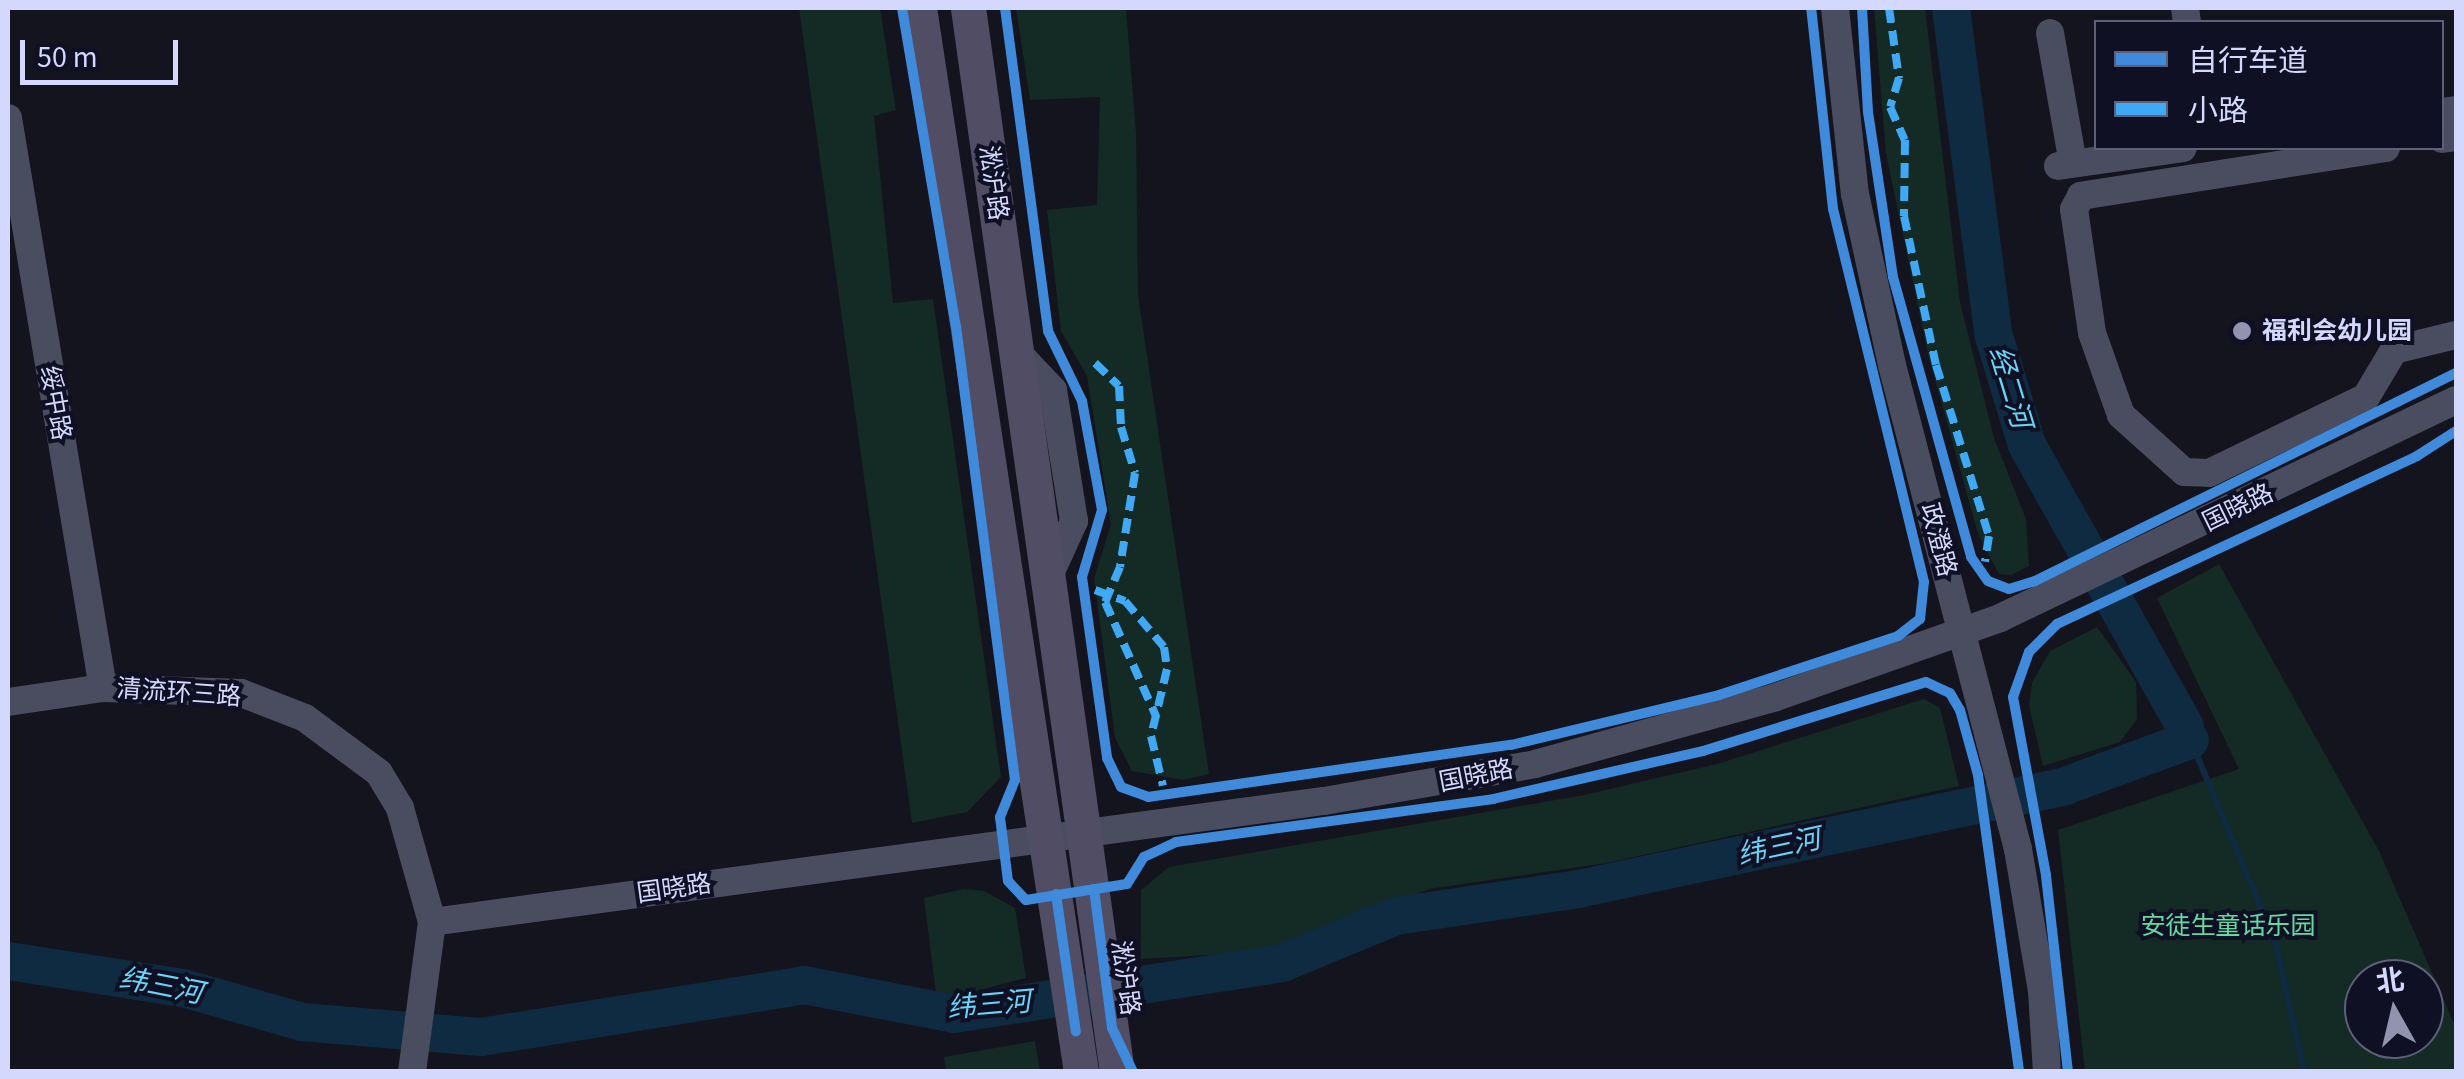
<!DOCTYPE html>
<meta charset="utf-8">
<style>
body{margin:0}
#map{position:relative;width:2464px;height:1079px;overflow:hidden;background:#14141e;font-family:"Source Sans 3","Noto Sans SC",sans-serif}
div>[style]{position:absolute}
[style*='--x']{left:calc(var(--x)*1px);top:calc(var(--y)*1px);width:calc(var(--w)*1px);rotate:calc(var(--a)*1deg)}
.green>*{inset:0;background:#132a25}
.stream>*{height:6px;margin:-3px;padding:0 3px;transform-origin:3px;border-radius:3px;background:#0f2b41}
.river>*{height:38px;margin:-19px;padding:0 19px;transform-origin:19px;border-radius:19px;background:#0f2b41}
.minor>*{height:28px;margin:-14px;padding:0 14px;transform-origin:14px;border-radius:14px;background:#494d5f}
.major>*{height:35px;margin:-17.5px;padding:0 17.5px;transform-origin:17.5px;border-radius:17.5px;background:#504d65}
.quiet>*{height:8px;margin-top:-4px;transform-origin:0;background:repeating-linear-gradient(90deg,#3fa9f5 0 15px,transparent 0 23px)}
.cycleway>*{height:10px;margin:-5px;padding:0 5px;transform-origin:5px;border-radius:5px;background:#408adc}
.dots>*{width:28px;height:28px;translate:-50% -50%;box-sizing:border-box;border:5px solid #0f1023;border-radius:50%}
span{translate:-50% -50%;white-space:nowrap;text-align:center;line-height:1.15;-webkit-text-stroke:8px #0f1023;paint-order:stroke}
.street-label{font-size:25px;color:#d4d8fd}
.poi-label{font-size:25px;color:#d4d8fd;font-weight:700}
.left{translate:0 -50%;text-align:left}
.park-label{font-size:25px;color:#63daa2}
.water-label{font-size:28px;color:#67d5f8;font-style:italic}
.frame{position:absolute;inset:0;border:10px solid #d4d8fd;pointer-events:none}
.legend{position:absolute;left:2094px;top:20px;width:350px;height:130px;box-sizing:border-box;background:#0f1023;border:2px solid #5e607a;margin:0;padding:12px 18px;list-style:none;font-size:30px;color:#d4d8fd}
.legend li{display:flex;align-items:center;gap:20px;height:50px}
.legend b{width:50px;border:2px solid #5e607a}
.north{position:absolute;left:2344px;top:959px;width:100px;height:100px;box-sizing:border-box;background:#0f1023;border:2px solid #5e607a;border-radius:50%;rotate:352deg;font-size:28px;font-weight:700;line-height:40px;text-align:center;color:#d4d8fd}
.north::after{content:'';display:block;margin:auto;width:35px;height:45px;background:#9193af;clip-path:polygon(50% 0,100% 100%,50% 72%,0 100%)}
.scale{position:absolute;left:20px;top:40px;width:158px;height:45px;box-sizing:border-box;border:5px solid #d4d8fd;border-top:0;padding-left:12px;font-size:30px;line-height:35px;white-space:nowrap;color:#d4d8fd;-webkit-text-stroke:8px #0f1023;paint-order:stroke}
</style>
<div id="map">
<div class="green">
<div style="clip-path:polygon(799px 8px,880px 8px,896px 110px,874px 116px,893px 303px,933px 299px,1001px 777px,967px 812px,912px 823px)"></div>
<div style="clip-path:polygon(1016px 8px,1126px 8px,1136px 133px,1138px 295px,1209px 774px,1183px 780px,1132px 771px,1115px 738px,1094px 578px,1111px 525px,1087px 376px,1061px 331px,1047px 210px,1097px 205px,1100px 97px,1030px 100px)"></div>
<div style="clip-path:polygon(1874px 8px,1925px 8px,1960px 302px,1994px 438px,2026px 519px,2029px 566px,2011px 575px,1999px 574px,1978px 534px,1928px 354px,1886px 154px)"></div>
<div style="clip-path:polygon(evenodd,2219px 564px,2379px 851px,2456px 1028px,2456px 1071px,2085px 1071px,2058px 830px,2239px 769px,2157px 598px,2219px 564px,2424px 979px,2424px 1039px,2364px 1039px,2364px 979px,2424px 979px)"></div>
<div style="clip-path:polygon(2097px 627px,2136px 682px,2137px 719px,2120px 742px,2043px 766px,2029px 705px,2032px 683px,2050px 651px)"></div>
<div style="clip-path:polygon(1924px 699px,1940px 708px,1959px 786px,1607px 863px,1429px 889px,1275px 951px,1141px 959px,1141px 890px,1169px 867px,1584px 795px,1717px 764px)"></div>
<div style="clip-path:polygon(963px 889px,984px 891px,1015px 908px,1026px 978px,937px 1001px,924px 898px)"></div>
<div style="clip-path:polygon(1035px 1041px,1040px 1071px,946px 1071px,944px 1057px)"></div>
</div>
<div class="stream">
<div style="--x:2185;--y:727;--w:232;--a:67.2"></div>
<div style="--x:2275;--y:941;--w:134;--a:77.5"></div>
</div>
<div class="river">
<div style="--x:1951;--y:8;--w:328;--a:82.6"></div>
<div style="--x:1993;--y:333;--w:117;--a:73.1"></div>
<div style="--x:2027;--y:445;--w:323;--a:60.7"></div>
<div style="--x:8;--y:961;--w:177;--a:8.8"></div>
<div style="--x:183;--y:988;--w:124;--a:15.9"></div>
<div style="--x:302;--y:1022;--w:180;--a:4.8"></div>
<div style="--x:481;--y:1037;--w:327;--a:-9.1"></div>
<div style="--x:804;--y:985;--w:153;--a:10.9"></div>
<div style="--x:954;--y:1014;--w:332;--a:-8.8"></div>
<div style="--x:1282;--y:963;--w:123;--a:-22.4"></div>
<div style="--x:1396;--y:916;--w:184;--a:-8.4"></div>
<div style="--x:1578;--y:889;--w:498;--a:-11.9"></div>
<div style="--x:2065;--y:786;--w:133;--a:-20.2"></div>
</div>
<div class="minor">
<div style="--x:1835;--y:8;--w:187;--a:83.9"></div>
<div style="--x:1855;--y:194;--w:175;--a:77.8"></div>
<div style="--x:1892;--y:365;--w:500;--a:75.41"></div>
<div style="--x:2018;--y:849;--w:144;--a:80.4"></div>
<div style="--x:2042;--y:991;--w:81;--a:86.5"></div>
<div style="--x:2185;--y:8;--w:14;--a:82"></div>
<div style="--x:2050;--y:33;--w:132;--a:80"></div>
<div style="--x:2442;--y:112;--w:14;--a:-8"></div>
<div style="--x:8;--y:118;--w:578;--a:80.54"></div>
<div style="--x:2442;--y:139;--w:14;--a:-8"></div>
<div style="--x:2386;--y:148;--w:309;--a:171.1"></div>
<div style="--x:2081;--y:196;--w:15;--a:118"></div>
<div style="--x:2074;--y:209;--w:125;--a:81.7"></div>
<div style="--x:2092;--y:333;--w:87;--a:70.5"></div>
<div style="--x:2121;--y:415;--w:85;--a:42.1"></div>
<div style="--x:2184;--y:472;--w:25;--a:2"></div>
<div style="--x:2209;--y:473;--w:174;--a:-25.8"></div>
<div style="--x:2366;--y:397;--w:55;--a:-59.2"></div>
<div style="--x:2394;--y:350;--w:64;--a:-13.6"></div>
<div style="--x:2058;--y:166;--w:126;--a:-8.2"></div>
<div style="--x:1018;--y:353;--w:51;--a:46.6"></div>
<div style="--x:1053;--y:390;--w:133;--a:80.9"></div>
<div style="--x:1074;--y:521;--w:58;--a:114.4"></div>
<div style="--x:8;--y:702;--w:96;--a:-8.4"></div>
<div style="--x:103;--y:688;--w:138;--a:2.1"></div>
<div style="--x:241;--y:693;--w:69;--a:21.3"></div>
<div style="--x:305;--y:718;--w:92;--a:36.6"></div>
<div style="--x:379;--y:773;--w:41;--a:59"></div>
<div style="--x:400;--y:808;--w:118;--a:74.3"></div>
<div style="--x:432;--y:922;--w:151;--a:97.6"></div>
<div style="--x:432;--y:922;--w:900;--a:-7.73"></div>
<div style="--x:1324;--y:801;--w:214;--a:-9.9"></div>
<div style="--x:1535;--y:764;--w:250;--a:-15.5"></div>
<div style="--x:1776;--y:697;--w:238;--a:-19.4"></div>
<div style="--x:2000;--y:618;--w:505;--a:-25.55"></div>
</div>
<div class="major">
<div style="--x:919;--y:8;--w:1076;--a:81.34"></div>
<div style="--x:968;--y:8;--w:1074;--a:82.03"></div>
</div>
<div class="quiet">
<div style="--x:1889;--y:8;--w:71;--a:81.9"></div>
<div style="--x:1899;--y:78;--w:30;--a:107"></div>
<div style="--x:1890;--y:107;--w:36;--a:66"></div>
<div style="--x:1905;--y:140;--w:76;--a:90.8"></div>
<div style="--x:1904;--y:216;--w:152;--a:77.9"></div>
<div style="--x:1936;--y:365;--w:179;--a:72.8"></div>
<div style="--x:1989;--y:536;--w:26;--a:99"></div>
<div style="--x:1095;--y:363;--w:33;--a:44"></div>
<div style="--x:1119;--y:386;--w:41;--a:87.2"></div>
<div style="--x:1121;--y:427;--w:48;--a:73.1"></div>
<div style="--x:1135;--y:473;--w:95;--a:99.1"></div>
<div style="--x:1120;--y:567;--w:38;--a:113"></div>
<div style="--x:1105;--y:602;--w:125;--a:65.9"></div>
<div style="--x:1095;--y:590;--w:32;--a:20"></div>
<div style="--x:1125;--y:601;--w:60;--a:49.7"></div>
<div style="--x:1164;--y:647;--w:22;--a:82"></div>
<div style="--x:1167;--y:669;--w:69;--a:103.4"></div>
<div style="--x:1151;--y:736;--w:51;--a:76.5"></div>
</div>
<div class="cycleway">
<div style="--x:902;--y:8;--w:323;--a:80.4"></div>
<div style="--x:956;--y:326;--w:458;--a:82.6"></div>
<div style="--x:1015;--y:780;--w:40;--a:112"></div>
<div style="--x:1000;--y:817;--w:64;--a:82.9"></div>
<div style="--x:1008;--y:881;--w:26;--a:47"></div>
<div style="--x:1026;--y:900;--w:102;--a:-9"></div>
<div style="--x:1127;--y:884;--w:32;--a:-58"></div>
<div style="--x:1144;--y:857;--w:35;--a:-25"></div>
<div style="--x:1176;--y:842;--w:320;--a:-7.7"></div>
<div style="--x:1493;--y:799;--w:215;--a:-12.9"></div>
<div style="--x:1703;--y:751;--w:233;--a:-17.2"></div>
<div style="--x:1926;--y:682;--w:26;--a:25"></div>
<div style="--x:1950;--y:693;--w:20;--a:60"></div>
<div style="--x:1960;--y:710;--w:67;--a:74.5"></div>
<div style="--x:1978;--y:775;--w:300;--a:82.1"></div>
<div style="--x:1005;--y:8;--w:326;--a:82.4"></div>
<div style="--x:1048;--y:331;--w:78;--a:64.1"></div>
<div style="--x:1082;--y:401;--w:111;--a:79.6"></div>
<div style="--x:1102;--y:510;--w:70;--a:106.6"></div>
<div style="--x:1082;--y:577;--w:183;--a:82.1"></div>
<div style="--x:1107;--y:758;--w:32;--a:64"></div>
<div style="--x:1121;--y:787;--w:29;--a:20"></div>
<div style="--x:1148;--y:797;--w:367;--a:-8.2"></div>
<div style="--x:1511;--y:745;--w:214;--a:-13.5"></div>
<div style="--x:1719;--y:695;--w:188;--a:-18.2"></div>
<div style="--x:1898;--y:636;--w:28;--a:-38"></div>
<div style="--x:1920;--y:619;--w:37;--a:-84"></div>
<div style="--x:1924;--y:582;--w:384;--a:-103.7"></div>
<div style="--x:1833;--y:209;--w:202;--a:-96.2"></div>
<div style="--x:1862;--y:8;--w:104;--a:86.7"></div>
<div style="--x:1868;--y:112;--w:167;--a:81.4"></div>
<div style="--x:1893;--y:277;--w:291;--a:74.4"></div>
<div style="--x:1971;--y:557;--w:29;--a:55"></div>
<div style="--x:1988;--y:581;--w:22;--a:21"></div>
<div style="--x:2009;--y:589;--w:27;--a:-17"></div>
<div style="--x:2035;--y:581;--w:470;--a:-26.3"></div>
<div style="--x:1094;--y:889;--w:140;--a:82.6"></div>
<div style="--x:1112;--y:1028;--w:49;--a:64.5"></div>
<div style="--x:1056;--y:894;--w:139;--a:81.8"></div>
<div style="--x:2068;--y:1072;--w:198;--a:-96.4"></div>
<div style="--x:2046;--y:875;--w:181;--a:-100.5"></div>
<div style="--x:2013;--y:697;--w:48;--a:-70.4"></div>
<div style="--x:2029;--y:652;--w:40;--a:-45"></div>
<div style="--x:2057;--y:624;--w:397;--a:-25"></div>
<div style="--x:2417;--y:456;--w:46;--a:-32.7"></div>
</div>
<div class="dots">
<div style="left:2242px;top:331px;background:#9193af"></div>
</div>
<div class="street-label">
<span style="left:993px;top:183px;rotate:82deg">淞沪路</span>
<span style="left:55px;top:403px;rotate:80deg">绥中路</span>
<span style="left:2238px;top:508px;rotate:-26deg">国晓路</span>
<span style="left:1938px;top:540px;rotate:75deg">政澄路</span>
<span style="left:179px;top:693px;rotate:4deg">清流环三路</span>
<span style="left:1476px;top:776px;rotate:-11deg">国晓路</span>
<span style="left:674px;top:889px;rotate:-8deg">国晓路</span>
<span style="left:1125px;top:978px;rotate:82deg">淞沪路</span>
</div>
<div class="poi-label">
<span class="left" style="left:2262px;top:331px">福利会幼儿园</span>
</div>
<div class="park-label">
<span style="left:2228px;top:926px">安徒生童话乐园</span>
</div>
<div class="water-label">
<span style="left:2010px;top:387px;rotate:73deg">经二河</span>
<span style="left:1779px;top:847px;rotate:-12deg">纬三河</span>
<span style="left:161px;top:986px;rotate:11deg">纬三河</span>
<span style="left:989px;top:1005px;rotate:-5deg">纬三河</span>
</div>
<div class="frame"></div>
<ul class="legend">
<li><b style="height:12px;background:#408adc"></b>自行车道</li>
<li><b style="height:12px;background:#3fa9f5"></b>小路</li>
</ul>
<div class="north">北</div>
<div class="scale">50 m</div>
</div>
